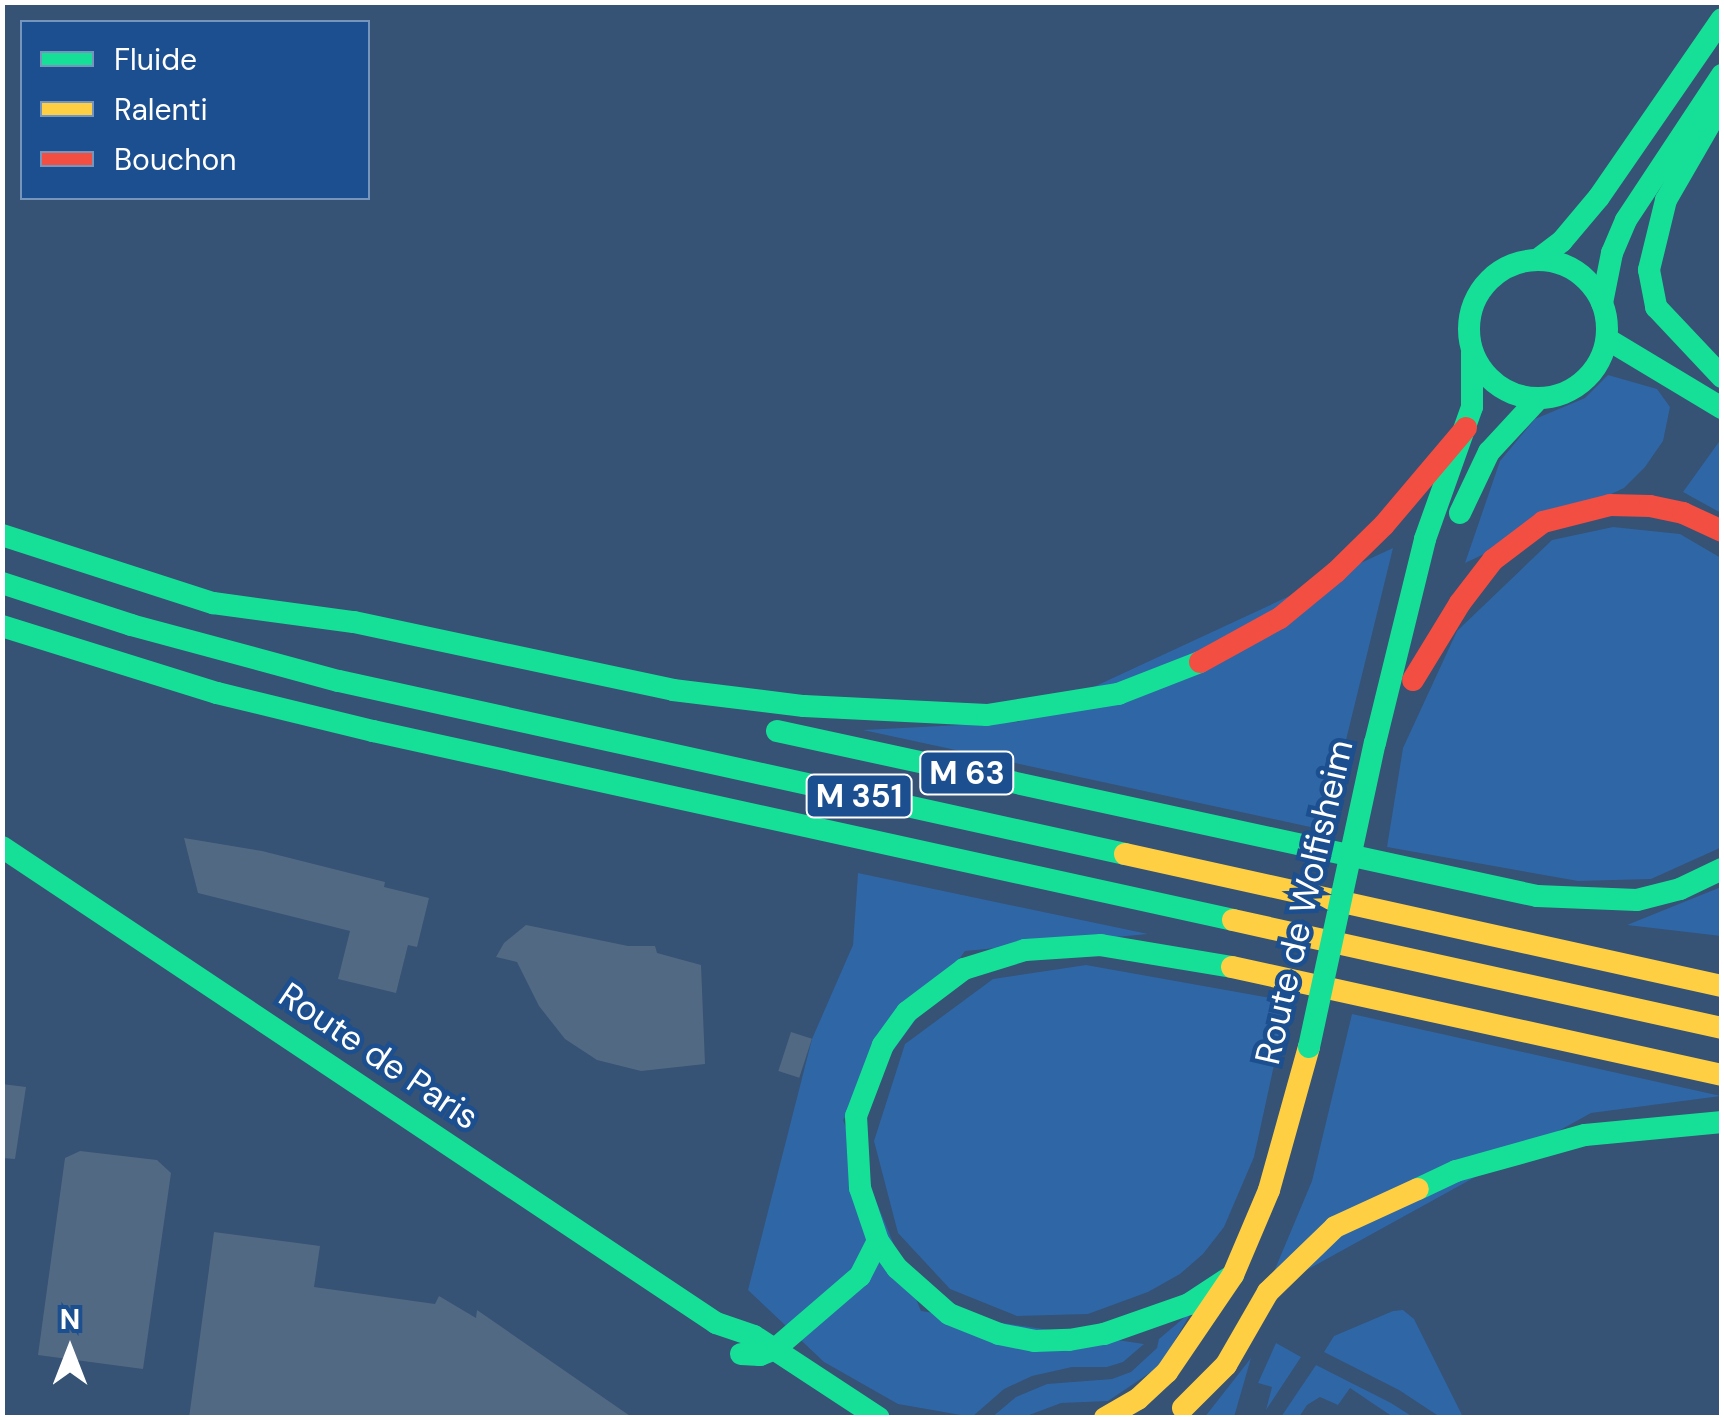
<!DOCTYPE html>
<style>
body{margin:0}
#map{position:relative;width:1724px;height:1420px;overflow:hidden;background:#365274;font-family:"DM Sans",sans-serif}
div>[style]{position:absolute}
[style*='--x']{left:calc(var(--x)*1px);top:calc(var(--y)*1px);width:calc(var(--w)*1px);rotate:calc(var(--a)*1deg)}
.green>*{inset:0;background:#2f66a5}
.building>*{inset:0;background:#526984;transform-origin:0 0}
.fast>*{height:22px;margin:-11px;padding:0 11px;transform-origin:11px;border-radius:11px;background:#16e098}
.fast>.ring{margin:-11px;padding:0;box-sizing:content-box;background:none;border:22px solid #16e098;border-radius:50%}
.slow>*{height:22px;margin:-11px;padding:0 11px;transform-origin:11px;border-radius:11px;background:#ffcf43}
.jam>*{height:22px;margin:-11px;padding:0 11px;transform-origin:11px;border-radius:11px;background:#f24e42}
.fast-bridge>*{height:22px;margin:-11px;padding:0 11px;transform-origin:11px;border-radius:11px;background:#16e098}
span{translate:-50% -50%;white-space:nowrap;text-align:center;line-height:1.15;-webkit-text-stroke:9px #1b4f8f;paint-order:stroke}
.shield-label span{padding:2px 8px;background:#1b4f8f;border:2px solid;border-radius:8px;-webkit-text-stroke-width:0}
.shield-label{font-size:32px;color:#fff;font-weight:700}
.street-label{font-size:35px;color:#fff}
.frame{position:absolute;inset:0;border:5px solid #fff;pointer-events:none}
.legend{position:absolute;left:20px;top:20px;width:350px;height:180px;box-sizing:border-box;background:#1b4f8f;border:2px solid #7695bc;margin:0;padding:12px 18px;list-style:none;font-size:30px;color:#fff}
.legend li{display:flex;align-items:center;gap:20px;height:50px}
.legend b{width:50px;border:2px solid #7695bc}
.north{position:absolute;left:20px;top:1300px;width:100px;height:100px;-webkit-text-stroke:8px #1b4f8f;paint-order:stroke;rotate:0deg;font-size:28px;font-weight:700;line-height:40px;text-align:center;color:#fff}
.north::after{content:'';display:block;margin:auto;width:35px;height:45px;background:#fff;clip-path:polygon(50% 0,100% 100%,50% 72%,0 100%)}
</style>
<div id="map">
<div class="green">
<div style="clip-path:polygon(1608px 375px,1657px 389px,1670px 407px,1663px 441px,1645px 467px,1624px 488px,1465px 563px,1500px 461px,1535px 419px,1585px 398px)"></div>
<div style="clip-path:polygon(1721px 439px,1721px 513px,1683px 492px)"></div>
<div style="clip-path:polygon(1613px 527px,1680px 534px,1721px 558px,1722px 847px,1651px 879px,1578px 881px,1387px 847px,1403px 748px,1457px 631px,1552px 540px)"></div>
<div style="clip-path:polygon(1393px 548px,1324px 830px,863px 730px,1018px 722px)"></div>
<div style="clip-path:polygon(858px 873px,1148px 934px,965px 951px,843px 1120px,921px 1311px,1144px 1344px,1123px 1362px,1107px 1367px,1072px 1367px,1032px 1376px,1004px 1389px,972px 1417px,898px 1404px,824px 1362px,748px 1290px,812px 1039px,853px 945px)"></div>
<div style="clip-path:polygon(1721px 887px,1721px 936px,1627px 925px)"></div>
<div style="clip-path:polygon(1086px 965px,1288px 1001px,1254px 1157px,1224px 1227px,1203px 1254px,1180px 1274px,1148px 1292px,1088px 1314px,1017px 1316px,950px 1289px,898px 1233px,874px 1141px,905px 1044px,993px 979px)"></div>
<div style="clip-path:polygon(1352px 1014px,1721px 1096px,1591px 1113px,1265px 1293px,1312px 1181px)"></div>
<div style="clip-path:polygon(1192px 1311px,1160px 1366px,1108px 1401px,1061px 1403px,1024px 1417px,991px 1418px,1016px 1397px,1047px 1384px,1112px 1379px,1131px 1372px,1157px 1348px,1159px 1339px)"></div>
<div style="clip-path:polygon(1393px 1311px,1403px 1310px,1414px 1319px,1463px 1417px,1440px 1417px,1399px 1390px,1324px 1352px,1334px 1336px)"></div>
<div style="clip-path:polygon(1276px 1343px,1301px 1357px,1266px 1410px,1272px 1387px,1258px 1383px)"></div>
<div style="clip-path:polygon(1251px 1358px,1234px 1417px,1204px 1418px)"></div>
<div style="clip-path:polygon(1316px 1365px,1391px 1403px,1413px 1417px,1393px 1417px,1350px 1388px,1338px 1405px,1320px 1397px,1307px 1405px,1299px 1417px,1281px 1417px)"></div>
</div>
<div class="building">
<div style="clip-path:polygon(184px 838px,262px 851px,385px 882px,384px 887px,429px 898px,417px 947px,408px 945px,396px 993px,338px 979px,350px 931px,198px 893px)"></div>
<div style="clip-path:polygon(526px 925px,628px 946px,655px 946px,657px 953px,701px 965px,705px 1064px,641px 1071px,597px 1060px,565px 1039px,539px 1006px,517px 962px,496px 957px,504px 943px)"></div>
<div style="left:791px;top:1032px;width:22px;height:41px;rotate:18deg"></div>
<div style="clip-path:polygon(2px 1084px,26px 1087px,15px 1159px,2px 1158px)"></div>
<div style="clip-path:polygon(80px 1151px,157px 1160px,171px 1173px,143px 1369px,38px 1355px,65px 1158px)"></div>
<div style="clip-path:polygon(214px 1232px,320px 1246px,314px 1287px,435px 1304px,439px 1296px,476px 1318px,477px 1310px,633px 1418px,189px 1418px)"></div>
</div>
<div class="fast">
<div style="--x:1722;--y:103;--w:112;--a:120"></div>
<div style="--x:1666;--y:200;--w:72;--a:103.7"></div>
<div style="--x:1649;--y:270;--w:38;--a:79"></div>
<div style="--x:1656;--y:307;--w:96;--a:46.7"></div>
<div style="--x:1537;--y:260;--w:31;--a:-37"></div>
<div style="--x:1562;--y:241;--w:57;--a:-49.9"></div>
<div style="--x:1599;--y:197;--w:216;--a:-55.4"></div>
<div class="ring" style="left:1469px;top:260px;width:116px;height:116px"></div>
<div style="--x:1602;--y:303;--w:51;--a:-78.7"></div>
<div style="--x:1612;--y:253;--w:36;--a:-67"></div>
<div style="--x:1626;--y:220;--w:174;--a:-56.5"></div>
<div style="--x:1607;--y:339;--w:134;--a:31"></div>
<div style="--x:1460;--y:513;--w:68;--a:-64.6"></div>
<div style="--x:1489;--y:452;--w:72;--a:-47.2"></div>
<div style="--x:2;--y:535;--w:222;--a:17.9"></div>
<div style="--x:213;--y:603;--w:142;--a:7.7"></div>
<div style="--x:354;--y:622;--w:326;--a:12"></div>
<div style="--x:673;--y:690;--w:132;--a:7"></div>
<div style="--x:804;--y:706;--w:183;--a:2.8"></div>
<div style="--x:987;--y:715;--w:133;--a:-9.1"></div>
<div style="--x:1118;--y:694;--w:88;--a:-21.3"></div>
<div style="--x:2;--y:583;--w:136;--a:18"></div>
<div style="--x:131;--y:625;--w:215;--a:15.1"></div>
<div style="--x:339;--y:681;--w:805;--a:12.41"></div>
<div style="--x:2;--y:626;--w:225;--a:17.3"></div>
<div style="--x:217;--y:693;--w:161;--a:13.7"></div>
<div style="--x:373;--y:731;--w:881;--a:12.39"></div>
<div style="--x:777;--y:731;--w:778;--a:12.25"></div>
<div style="--x:1537;--y:896;--w:100;--a:2.3"></div>
<div style="--x:1637;--y:900;--w:44;--a:-14.3"></div>
<div style="--x:1680;--y:889;--w:47;--a:-25.5"></div>
<div style="--x:1375;--y:743;--w:210;--a:-76.2"></div>
<div style="--x:1425;--y:539;--w:140;--a:-70.4"></div>
<div style="--x:1472;--y:407;--w:54;--a:-90"></div>
<div style="--x:2;--y:847;--w:858;--a:33.69"></div>
<div style="--x:716;--y:1323;--w:40;--a:18.9"></div>
<div style="--x:754;--y:1336;--w:149;--a:33.3"></div>
<div style="--x:1232;--y:967;--w:133;--a:-170.5"></div>
<div style="--x:1101;--y:945;--w:76;--a:176.2"></div>
<div style="--x:1025;--y:950;--w:64;--a:162.7"></div>
<div style="--x:964;--y:969;--w:71;--a:143"></div>
<div style="--x:907;--y:1012;--w:41;--a:126"></div>
<div style="--x:883;--y:1045;--w:76;--a:110.8"></div>
<div style="--x:856;--y:1116;--w:72;--a:86.8"></div>
<div style="--x:860;--y:1188;--w:56;--a:71.2"></div>
<div style="--x:878;--y:1241;--w:33;--a:55"></div>
<div style="--x:897;--y:1268;--w:69;--a:41.5"></div>
<div style="--x:949;--y:1314;--w:54;--a:21.8"></div>
<div style="--x:999;--y:1334;--w:36;--a:11"></div>
<div style="--x:1034;--y:1341;--w:35;--a:-2"></div>
<div style="--x:1069;--y:1340;--w:36;--a:-10"></div>
<div style="--x:1104;--y:1334;--w:90;--a:-19.4"></div>
<div style="--x:1189;--y:1304;--w:53;--a:-33.4"></div>
<div style="--x:1418;--y:1189;--w:42;--a:-25.3"></div>
<div style="--x:1456;--y:1171;--w:134;--a:-15.6"></div>
<div style="--x:1585;--y:1135;--w:138;--a:-5.4"></div>
<div style="--x:741;--y:1354;--w:19;--a:3"></div>
<div style="--x:760;--y:1355;--w:16;--a:-22"></div>
<div style="--x:775;--y:1349;--w:112;--a:-40.7"></div>
<div style="--x:860;--y:1276;--w:39;--a:-63"></div>
</div>
<div class="slow">
<div style="--x:1125;--y:854;--w:611;--a:12.47"></div>
<div style="--x:1233;--y:920;--w:501;--a:12.45"></div>
<div style="--x:1232;--y:967;--w:502;--a:12.43"></div>
<div style="--x:1183;--y:1408;--w:61;--a:-45"></div>
<div style="--x:1226;--y:1365;--w:84;--a:-60.1"></div>
<div style="--x:1268;--y:1292;--w:93;--a:-44.1"></div>
<div style="--x:1335;--y:1227;--w:91;--a:-24.6"></div>
<div style="--x:1105;--y:1418;--w:38;--a:-30"></div>
<div style="--x:1138;--y:1399;--w:40;--a:-43"></div>
<div style="--x:1167;--y:1372;--w:117;--a:-55.8"></div>
<div style="--x:1233;--y:1275;--w:92;--a:-67"></div>
<div style="--x:1269;--y:1190;--w:148;--a:-74.4"></div>
</div>
<div class="jam">
<div style="--x:1200;--y:662;--w:91;--a:-28.8"></div>
<div style="--x:1280;--y:618;--w:72;--a:-39.4"></div>
<div style="--x:1336;--y:572;--w:67;--a:-44.4"></div>
<div style="--x:1384;--y:525;--w:127;--a:-49.8"></div>
<div style="--x:1413;--y:680;--w:90;--a:-58.6"></div>
<div style="--x:1460;--y:603;--w:54;--a:-52.5"></div>
<div style="--x:1493;--y:560;--w:63;--a:-37.2"></div>
<div style="--x:1543;--y:522;--w:69;--a:-14.2"></div>
<div style="--x:1610;--y:505;--w:40;--a:1.4"></div>
<div style="--x:1650;--y:506;--w:34;--a:12"></div>
<div style="--x:1683;--y:513;--w:43;--a:24.8"></div>
</div>
<div class="fast-bridge">
<div style="--x:1309;--y:1047;--w:311;--a:-77.8"></div>
</div>
<div class="shield-label">
<span style="left:967px;top:773px">M 63</span>
<span style="left:859px;top:796px">M 351</span>
</div>
<div class="street-label">
<span style="left:1304px;top:902px;rotate:-77deg">Route de Wolfisheim</span>
<span style="left:379px;top:1056px;rotate:34deg">Route de Paris</span>
</div>
<div class="frame"></div>
<ul class="legend">
<li><b style="height:12px;background:#16e098"></b>Fluide</li>
<li><b style="height:12px;background:#ffcf43"></b>Ralenti</li>
<li><b style="height:12px;background:#f24e42"></b>Bouchon</li>
</ul>
<div class="north">N</div>
</div>
